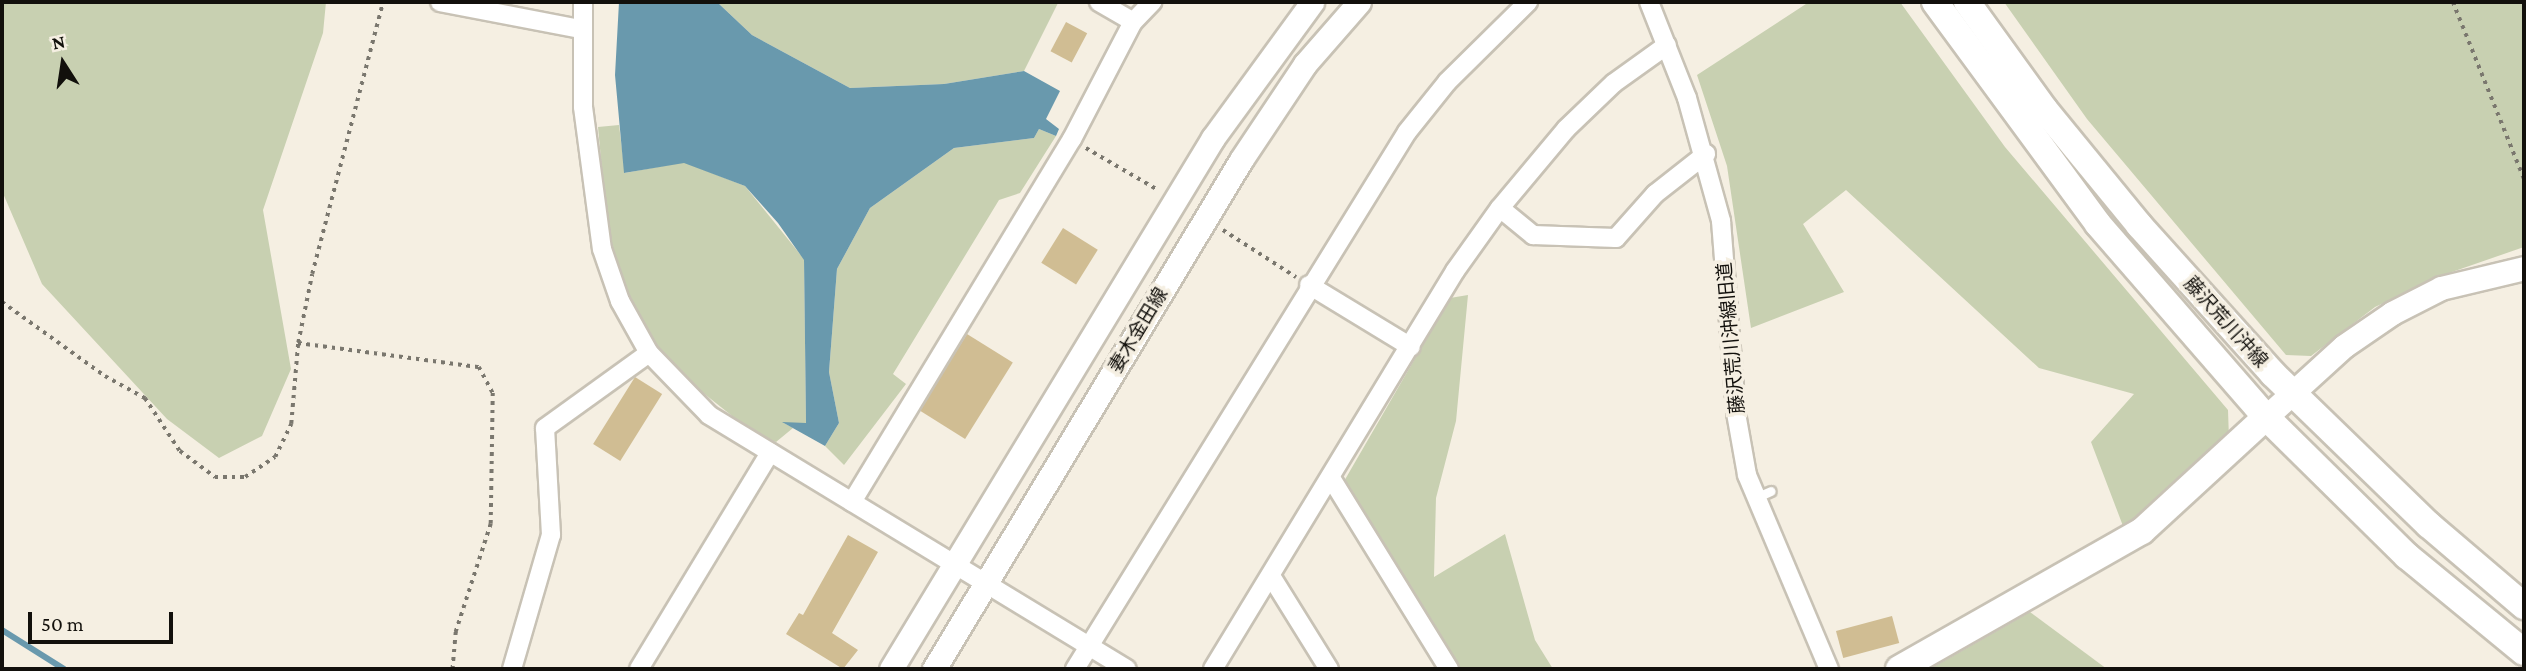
<!DOCTYPE html>
<meta charset="utf-8">
<style>
body{margin:0}
#map{position:relative;width:2526px;height:671px;overflow:hidden;background:#f5efe2;font-family:"Crimson Pro","Noto Sans JP",serif}
div>[style]{position:absolute}
[style*='--x']{left:calc(var(--x)*1px);top:calc(var(--y)*1px);width:calc(var(--w)*1px);rotate:calc(var(--a)*1deg)}
.green>*{inset:0;background:#c8d0b1}
.water>*{inset:0;background:#6999ad}
.stream>*{height:6px;margin:-3px;padding:0 3px;transform-origin:3px;border-radius:3px;background:#6999ad}
.building>*{inset:0;background:#d0bd93;transform-origin:0 0}
.path>*{height:3.5px;margin-top:-1.75px;transform-origin:0;background:repeating-linear-gradient(90deg,#7a776e 0 3.5px,transparent 0 8.5px)}
.roads{filter:drop-shadow(2px 0 #c8c2b5) drop-shadow(-2px 0 #c8c2b5) drop-shadow(0 2px #c8c2b5) drop-shadow(0 -2px #c8c2b5)}
.service>*{height:9px;margin:-4.5px;padding:0 4.5px;transform-origin:4.5px;border-radius:4.5px;background:#fff}
.minor>*{height:18px;margin:-9px;padding:0 9px;transform-origin:9px;border-radius:9px;background:#fff}
.tertiary>*{height:23px;margin:-11.5px;padding:0 11.5px;transform-origin:11.5px;border-radius:11.5px;background:#fff}
.secondary>*{height:26px;margin:-13px;padding:0 13px;transform-origin:13px;border-radius:13px;background:#fff}
span{translate:-50% -50%;white-space:nowrap;text-align:center;line-height:1.15;-webkit-text-stroke:7px #f5efe2;paint-order:stroke}
.street-label{font-size:19px;color:#12100c}
.frame{position:absolute;inset:0;border:4px solid #12100c;pointer-events:none}
.north{position:absolute;left:28px;top:28px;width:70px;height:70px;-webkit-text-stroke:5px #f5efe2;paint-order:stroke;rotate:348deg;font-size:19px;font-weight:700;line-height:28px;text-align:center;color:#12100c}
.north::after{content:'';display:block;margin:auto;width:24px;height:32px;background:#12100c;clip-path:polygon(50% 0,100% 100%,50% 72%,0 100%)}
.scale{position:absolute;left:28px;top:612px;width:145px;height:32px;box-sizing:border-box;border:4px solid #12100c;border-top:0;padding-left:9px;font-size:21px;line-height:24px;white-space:nowrap;color:#12100c;-webkit-text-stroke:5px #f5efe2;paint-order:stroke}
</style>
<div id="map">
<div class="green">
<div style="clip-path:polygon(2px 2px,326px 2px,323px 33px,263px 210px,291px 369px,262px 436px,219px 458px,167px 419px,42px 284px,2px 191px)"></div>
<div style="clip-path:polygon(717px 2px,1055px 2px,1058px 3px,1024px 71px,944px 84px,850px 88px,752px 35px)"></div>
<div style="clip-path:polygon(1809px 2px,1900px 2px,2005px 147px,2228px 410px,2229px 439px,2149px 511px,2123px 526px,2091px 442px,2134px 394px,2039px 368px,1846px 190px,1803px 224px,1844px 292px,1751px 328px,1727px 166px,1697px 75px)"></div>
<div style="clip-path:polygon(2004px 2px,2524px 2px,2524px 247px,2449px 273px,2375px 307px,2311px 356px,2286px 355px,2087px 119px)"></div>
<div style="clip-path:polygon(619px 125px,625px 173px,684px 162px,745px 186px,804px 259px,806px 423px,784px 423px,793px 428px,776px 442px,756px 435px,677px 372px,637px 320px,613px 259px,604px 192px,598px 127px)"></div>
<div style="clip-path:polygon(1039px 129px,1056px 136px,1020px 193px,999px 200px,893px 374px,906px 384px,844px 465px,825px 446px,839px 423px,829px 372px,837px 269px,870px 208px,954px 148px,1034px 138px)"></div>
<div style="clip-path:polygon(1468px 295px,1456px 421px,1436px 498px,1434px 577px,1505px 534px,1535px 640px,1553px 669px,1458px 669px,1343px 483px,1450px 298px)"></div>
<div style="clip-path:polygon(2030px 612px,2107px 669px,1930px 669px)"></div>
</div>
<div class="water">
<div style="clip-path:polygon(619px 2px,717px 2px,752px 35px,850px 88px,944px 84px,1024px 71px,1060px 91px,1046px 119px,1059px 129px,1056px 136px,1039px 129px,1034px 138px,954px 148px,870px 208px,837px 269px,829px 372px,839px 423px,825px 446px,782px 422px,806px 423px,804px 260px,778px 223px,745px 186px,684px 163px,624px 173px,615px 75px)"></div>
</div>
<div class="stream">
<div style="--x:2;--y:630;--w:73;--a:32.2"></div>
</div>
<div class="building">
<div style="left:1066px;top:22px;width:24px;height:33px;rotate:28deg"></div>
<div style="left:1063px;top:228px;width:41px;height:41px;rotate:32deg"></div>
<div style="left:967px;top:334px;width:54px;height:90px;rotate:32deg"></div>
<div style="left:635px;top:377px;width:32px;height:79px;rotate:32deg"></div>
<div style="clip-path:polygon(848px 535px,878px 552px,832px 633px,858px 650px,843px 669px,786px 634px,799px 613px,803px 615px)"></div>
<div style="left:1892px;top:616px;width:28px;height:58px;rotate:75deg"></div>
</div>
<div class="path">
<div style="--x:2453;--y:2;--w:191;--a:68.1"></div>
<div style="--x:1086;--y:148;--w:83;--a:30.3"></div>
<div style="--x:1223;--y:230;--w:87;--a:32.8"></div>
<div style="--x:2;--y:302;--w:127;--a:35.7"></div>
<div style="--x:105;--y:376;--w:46;--a:28.8"></div>
<div style="--x:145;--y:398;--w:64;--a:56.6"></div>
<div style="--x:180;--y:451;--w:44;--a:36.6"></div>
<div style="--x:215;--y:477;--w:30;--a:0"></div>
<div style="--x:245;--y:477;--w:36;--a:-34"></div>
<div style="--x:275;--y:457;--w:37;--a:-64"></div>
<div style="--x:291;--y:424;--w:81;--a:-85.1"></div>
<div style="--x:298;--y:343;--w:70;--a:-78.5"></div>
<div style="--x:312;--y:274;--w:281;--a:-75.4"></div>
<div style="--x:298;--y:343;--w:183;--a:7.6"></div>
<div style="--x:479;--y:367;--w:30;--a:62"></div>
<div style="--x:493;--y:393;--w:131;--a:90.9"></div>
<div style="--x:491;--y:524;--w:114;--a:108"></div>
<div style="--x:456;--y:632;--w:37;--a:95"></div>
</div>
<div class="roads">
<div class="service">
<div style="--x:1755;--y:498;--w:17;--a:-24"></div>
</div>
<div class="minor">
<div style="--x:440;--y:2;--w:143;--a:10.9"></div>
<div style="--x:583;--y:2;--w:105;--a:90"></div>
<div style="--x:583;--y:107;--w:143;--a:82.4"></div>
<div style="--x:602;--y:249;--w:55;--a:70.9"></div>
<div style="--x:620;--y:301;--w:60;--a:60.9"></div>
<div style="--x:649;--y:353;--w:86;--a:45.9"></div>
<div style="--x:709;--y:415;--w:489;--a:31.3"></div>
<div style="--x:1099;--y:2;--w:39;--a:30"></div>
<div style="--x:1649;--y:2;--w:103;--a:68.4"></div>
<div style="--x:1687;--y:98;--w:128;--a:74.5"></div>
<div style="--x:1721;--y:221;--w:193;--a:85.5"></div>
<div style="--x:1736;--y:413;--w:63;--a:79.9"></div>
<div style="--x:1747;--y:475;--w:211;--a:67.1"></div>
<div style="--x:1500;--y:208;--w:43;--a:39.3"></div>
<div style="--x:1533;--y:235;--w:83;--a:2.1"></div>
<div style="--x:1616;--y:238;--w:59;--a:-48.4"></div>
<div style="--x:1655;--y:194;--w:65;--a:-38.1"></div>
<div style="--x:1309;--y:285;--w:119;--a:31.3"></div>
<div style="--x:1331;--y:478;--w:225;--a:58.3"></div>
<div style="--x:852;--y:502;--w:424;--a:-58.8"></div>
<div style="--x:1072;--y:139;--w:132;--a:-62.5"></div>
<div style="--x:1133;--y:22;--w:28;--a:-46"></div>
<div style="--x:1271;--y:576;--w:110;--a:58.1"></div>
<div style="--x:512;--y:669;--w:140;--a:-73.8"></div>
<div style="--x:551;--y:535;--w:107;--a:-93.2"></div>
<div style="--x:545;--y:428;--w:128;--a:-35.8"></div>
<div style="--x:639;--y:669;--w:253;--a:-58.8"></div>
<div style="--x:1075;--y:669;--w:631;--a:-58.27"></div>
<div style="--x:1407;--y:132;--w:64;--a:-51.3"></div>
<div style="--x:1447;--y:82;--w:114;--a:-44.6"></div>
<div style="--x:1213;--y:669;--w:466;--a:-58.7"></div>
<div style="--x:1455;--y:271;--w:77;--a:-54.5"></div>
<div style="--x:1500;--y:208;--w:103;--a:-50.1"></div>
<div style="--x:1566;--y:129;--w:66;--a:-43.8"></div>
<div style="--x:1614;--y:83;--w:65;--a:-35.6"></div>
</div>
<div class="tertiary">
<div style="--x:2266;--y:417;--w:105;--a:-42.3"></div>
<div style="--x:2344;--y:346;--w:58;--a:-34.5"></div>
<div style="--x:2392;--y:313;--w:55;--a:-27"></div>
<div style="--x:2441;--y:288;--w:85;--a:-13.5"></div>
<div style="--x:891;--y:669;--w:621;--a:-58.77"></div>
<div style="--x:1213;--y:138;--w:168;--a:-53.9"></div>
<div style="--x:934;--y:669;--w:594;--a:-58.9"></div>
<div style="--x:1241;--y:160;--w:115;--a:-56.3"></div>
<div style="--x:1305;--y:64;--w:82;--a:-48.9"></div>
</div>
<div class="secondary">
<div style="--x:1935;--y:2;--w:275;--a:53.7"></div>
<div style="--x:2098;--y:224;--w:256;--a:49"></div>
<div style="--x:2266;--y:417;--w:198;--a:44.6"></div>
<div style="--x:2407;--y:556;--w:151;--a:39.4"></div>
<div style="--x:1967;--y:2;--w:133;--a:54.2"></div>
<div style="--x:2045;--y:110;--w:149;--a:50.7"></div>
<div style="--x:2139;--y:225;--w:200;--a:48"></div>
<div style="--x:2273;--y:374;--w:217;--a:44.1"></div>
<div style="--x:2429;--y:525;--w:125;--a:40.5"></div>
<div style="--x:1899;--y:669;--w:279;--a:-29.6"></div>
<div style="--x:2142;--y:531;--w:168;--a:-42.6"></div>
</div>
</div>
<div class="street-label">
<span style="left:2226px;top:322px;rotate:48deg">藤沢荒川沖線</span>
<span style="left:1138px;top:330px;rotate:-59deg">妻木金田線</span>
<span style="left:1731px;top:338px;rotate:-95deg">藤沢荒川沖線旧道</span>
</div>
<div class="frame"></div>
<div class="north">N</div>
<div class="scale">50 m</div>
</div>
